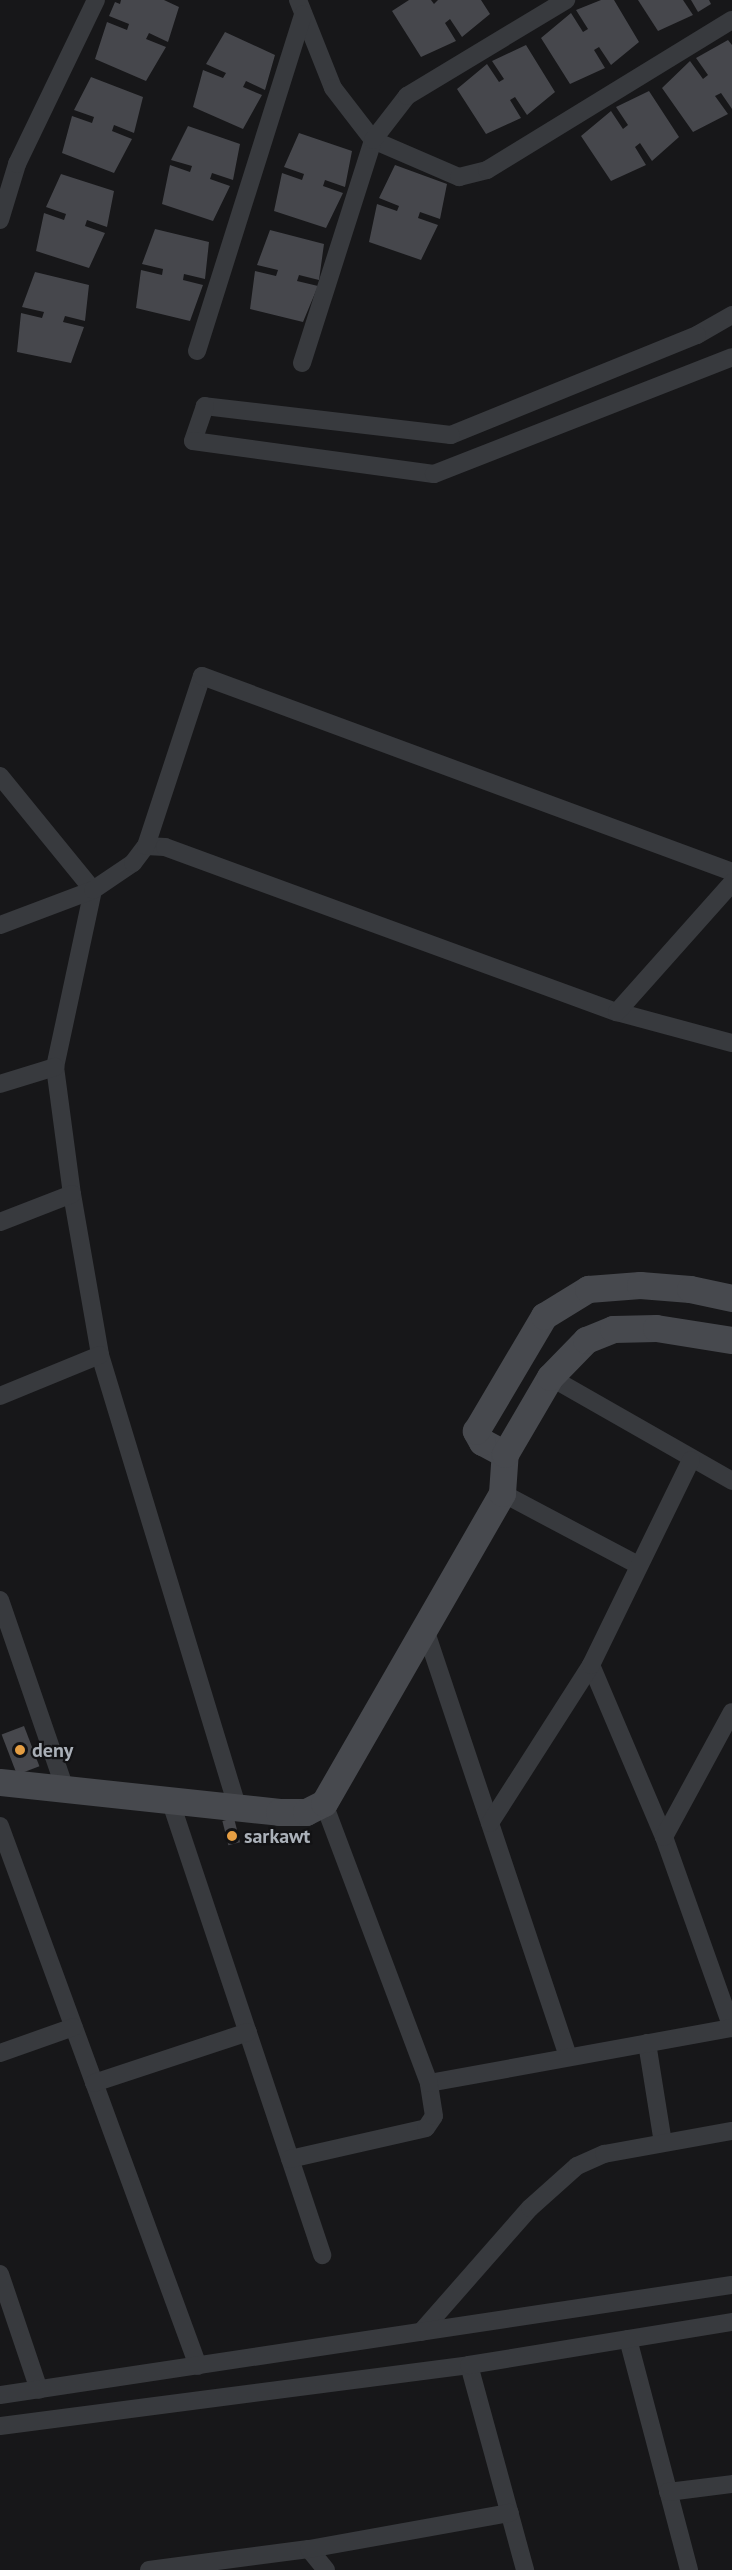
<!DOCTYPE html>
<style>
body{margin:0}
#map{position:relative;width:732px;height:2570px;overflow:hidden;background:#171719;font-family:"PT Sans",sans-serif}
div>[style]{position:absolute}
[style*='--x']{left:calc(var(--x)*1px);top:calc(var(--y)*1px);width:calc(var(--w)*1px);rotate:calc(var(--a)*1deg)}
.building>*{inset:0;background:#46474c;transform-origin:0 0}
.street>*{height:18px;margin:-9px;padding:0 9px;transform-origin:9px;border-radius:9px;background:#383a3e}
.secondary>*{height:27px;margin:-13.5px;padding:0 13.5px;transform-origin:13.5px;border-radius:13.5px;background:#47494e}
.dots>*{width:16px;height:16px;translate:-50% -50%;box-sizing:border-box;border:3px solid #121214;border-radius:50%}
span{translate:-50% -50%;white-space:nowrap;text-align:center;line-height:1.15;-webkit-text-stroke:4.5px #121214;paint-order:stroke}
.poi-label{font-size:20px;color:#aab0b8;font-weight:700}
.left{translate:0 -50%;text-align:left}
</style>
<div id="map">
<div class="building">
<div style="clip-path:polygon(121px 0,164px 0,179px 7px,168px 42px,149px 33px,146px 39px,166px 47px,146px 81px,95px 59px,107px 22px,127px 30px,129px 24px,109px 16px,115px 2px,120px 4px)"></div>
<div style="clip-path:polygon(409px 0,431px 0,434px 4px,438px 0,481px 0,490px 14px,462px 37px,450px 19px,445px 23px,456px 41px,421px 57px,392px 11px)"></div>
<div style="clip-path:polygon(601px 0,614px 0,639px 42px,611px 65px,599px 47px,594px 50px,605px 68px,570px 84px,541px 38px,571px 13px,583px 32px,588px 29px,576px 10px)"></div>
<div style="clip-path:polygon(638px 0,683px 0,693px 15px,658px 31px)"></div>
<div style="clip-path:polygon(691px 0,709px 0,711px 4px,698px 12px)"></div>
<div style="clip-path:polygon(225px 32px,275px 55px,265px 90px,246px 81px,243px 87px,262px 95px,243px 129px,193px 107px,203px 70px,223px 78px,226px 73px,206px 64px)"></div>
<div style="clip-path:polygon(728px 40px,732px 45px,732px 109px,721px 93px,715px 96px,728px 114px,693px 132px,662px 88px,690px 61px,703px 79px,708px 75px,696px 58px)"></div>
<div style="clip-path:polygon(526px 45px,555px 92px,527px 115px,515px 97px,510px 100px,521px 118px,486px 134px,457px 89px,487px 64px,499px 82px,504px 79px,492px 61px)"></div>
<div style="clip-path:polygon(91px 77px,143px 97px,134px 133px,114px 125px,112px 131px,132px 139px,114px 173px,62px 153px,72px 116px,92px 123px,94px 117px,74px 110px)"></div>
<div style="clip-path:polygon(649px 91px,679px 137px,652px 161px,640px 143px,635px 147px,646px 165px,611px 181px,581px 136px,611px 111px,623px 129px,628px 125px,616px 107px)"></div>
<div style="clip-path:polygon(188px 126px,240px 144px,233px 180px,212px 173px,210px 179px,230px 186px,213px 221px,162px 204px,170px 165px,190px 172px,192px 166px,171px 160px)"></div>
<div style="clip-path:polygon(299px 133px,352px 151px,345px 187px,325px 180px,323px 186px,343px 193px,326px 228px,274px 211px,282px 173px,302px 180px,304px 174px,284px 167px)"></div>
<div style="clip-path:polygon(395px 165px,447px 184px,440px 219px,420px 212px,418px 218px,438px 225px,421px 260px,369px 242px,377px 204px,397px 211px,399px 206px,379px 198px)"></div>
<div style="clip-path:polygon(61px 174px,114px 191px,107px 227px,87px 220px,85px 226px,105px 233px,89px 268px,36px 251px,44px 213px,64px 220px,66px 214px,46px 207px)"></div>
<div style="clip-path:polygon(155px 229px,209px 242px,205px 279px,184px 274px,183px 280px,203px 285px,190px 321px,136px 308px,141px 270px,162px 275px,163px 269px,142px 264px)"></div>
<div style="clip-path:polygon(270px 230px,324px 244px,319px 280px,299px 275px,297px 281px,318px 286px,303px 322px,250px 309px,255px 271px,276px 276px,278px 270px,257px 265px)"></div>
<div style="clip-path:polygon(35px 272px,89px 285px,85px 321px,65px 316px,63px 322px,84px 327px,71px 363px,17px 352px,21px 313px,42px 318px,44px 312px,22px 307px)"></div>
<div style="left:24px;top:1726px;width:43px;height:24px;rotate:69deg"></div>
<div style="left:234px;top:1818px;width:25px;height:12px;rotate:76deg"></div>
</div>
<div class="street">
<div style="--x:298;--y:0;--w:95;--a:68.3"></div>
<div style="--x:333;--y:88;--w:66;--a:52.4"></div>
<div style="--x:373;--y:140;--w:94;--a:23.3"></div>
<div style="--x:459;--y:177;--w:29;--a:-14"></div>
<div style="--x:487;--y:170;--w:287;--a:-31.5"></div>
<div style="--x:0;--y:220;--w:59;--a:-73.1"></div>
<div style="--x:17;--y:164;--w:182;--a:-64.3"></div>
<div style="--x:732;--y:315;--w:40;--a:150.3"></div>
<div style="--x:697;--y:335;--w:266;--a:157.9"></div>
<div style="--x:451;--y:435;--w:248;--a:-173.3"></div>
<div style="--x:205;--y:406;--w:37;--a:109"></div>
<div style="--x:193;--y:441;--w:243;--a:7.8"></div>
<div style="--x:434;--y:474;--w:320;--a:-21.4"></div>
<div style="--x:197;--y:351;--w:353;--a:-72.5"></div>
<div style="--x:302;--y:363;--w:234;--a:-72.3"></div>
<div style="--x:373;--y:140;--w:56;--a:-52.3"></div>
<div style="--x:407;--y:96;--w:186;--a:-31.1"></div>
<div style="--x:0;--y:776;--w:147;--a:50.8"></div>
<div style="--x:93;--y:890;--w:181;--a:102.1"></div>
<div style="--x:55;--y:1067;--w:128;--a:82.4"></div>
<div style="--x:72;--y:1194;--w:163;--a:80.1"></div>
<div style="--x:100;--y:1355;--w:470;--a:73.1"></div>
<div style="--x:146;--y:846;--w:19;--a:3"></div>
<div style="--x:165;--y:847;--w:481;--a:20.1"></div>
<div style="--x:617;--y:1012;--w:119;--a:15.1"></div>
<div style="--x:0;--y:925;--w:99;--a:-20.6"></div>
<div style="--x:93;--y:890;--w:48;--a:-34"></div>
<div style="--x:133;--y:863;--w:21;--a:-53"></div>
<div style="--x:146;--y:846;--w:179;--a:-71.8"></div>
<div style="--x:202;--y:676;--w:565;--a:20.29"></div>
<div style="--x:617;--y:1012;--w:173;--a:-48.3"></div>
<div style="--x:0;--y:1084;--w:58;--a:-17.2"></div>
<div style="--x:0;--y:1222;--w:77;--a:-21.3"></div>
<div style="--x:550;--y:1377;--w:210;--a:29.7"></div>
<div style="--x:0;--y:1396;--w:108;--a:-22.3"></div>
<div style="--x:502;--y:1493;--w:154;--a:27.9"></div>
<div style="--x:0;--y:1600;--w:200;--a:71"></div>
<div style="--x:425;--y:1629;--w:451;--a:71.5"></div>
<div style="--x:591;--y:1665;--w:187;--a:67"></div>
<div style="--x:664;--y:1837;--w:203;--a:70.4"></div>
<div style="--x:170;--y:1800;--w:480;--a:71.5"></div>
<div style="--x:490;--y:1823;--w:188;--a:-57.4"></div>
<div style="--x:591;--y:1665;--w:228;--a:-64"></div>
<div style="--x:0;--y:1826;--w:575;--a:69.86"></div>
<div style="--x:664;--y:1837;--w:142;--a:-61.5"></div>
<div style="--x:647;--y:2043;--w:101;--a:80.9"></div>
<div style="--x:0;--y:2053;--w:78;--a:-19.4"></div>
<div style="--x:94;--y:2083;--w:162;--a:-18.3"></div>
<div style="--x:429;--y:2083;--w:308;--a:-10.3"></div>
<div style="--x:290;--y:2159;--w:139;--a:-12.8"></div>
<div style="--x:426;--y:2128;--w:14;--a:-56"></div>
<div style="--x:434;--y:2116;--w:33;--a:-99"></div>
<div style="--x:429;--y:2083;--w:299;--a:-110.6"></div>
<div style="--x:0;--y:2274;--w:122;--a:71.4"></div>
<div style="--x:421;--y:2332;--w:165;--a:-48.7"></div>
<div style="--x:530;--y:2208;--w:63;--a:-41.8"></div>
<div style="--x:577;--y:2166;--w:30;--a:-24"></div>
<div style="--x:604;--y:2154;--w:130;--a:-10.2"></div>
<div style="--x:628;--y:2339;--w:239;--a:75.2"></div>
<div style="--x:469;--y:2365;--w:213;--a:74.7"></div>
<div style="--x:0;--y:2395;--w:740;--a:-8.55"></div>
<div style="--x:0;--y:2426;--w:473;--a:-7.4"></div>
<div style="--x:469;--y:2365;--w:266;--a:-9.3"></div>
<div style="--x:668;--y:2492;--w:64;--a:-7.1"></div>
<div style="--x:309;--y:2549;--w:27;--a:51"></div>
<div style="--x:149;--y:2570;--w:161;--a:-7.5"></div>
<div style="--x:309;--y:2549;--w:204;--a:-10.2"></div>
</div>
<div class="secondary">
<div style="--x:505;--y:1454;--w:26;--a:-152"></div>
<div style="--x:482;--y:1442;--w:13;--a:-119"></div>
<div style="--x:476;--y:1431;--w:134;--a:-59.4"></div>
<div style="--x:544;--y:1316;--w:52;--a:-31.5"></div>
<div style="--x:588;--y:1289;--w:52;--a:-4.4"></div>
<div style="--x:640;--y:1285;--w:50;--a:4.6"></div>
<div style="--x:690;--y:1289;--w:43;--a:12.1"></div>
<div style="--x:0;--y:1782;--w:281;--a:6.1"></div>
<div style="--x:279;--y:1812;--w:27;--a:0"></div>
<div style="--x:306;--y:1812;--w:20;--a:-27"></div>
<div style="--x:324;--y:1803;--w:357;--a:-60.1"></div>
<div style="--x:502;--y:1493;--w:39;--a:-86"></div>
<div style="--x:505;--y:1454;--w:89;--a:-59.7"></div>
<div style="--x:550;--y:1377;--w:52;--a:-45.8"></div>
<div style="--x:586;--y:1340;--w:29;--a:-22"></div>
<div style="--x:613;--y:1329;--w:43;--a:-1.3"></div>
<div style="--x:656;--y:1328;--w:77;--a:9"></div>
</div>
<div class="dots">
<div style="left:20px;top:1750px;background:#e59e43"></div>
<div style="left:232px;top:1836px;background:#e59e43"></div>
</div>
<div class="poi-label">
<span class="left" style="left:32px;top:1750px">deny</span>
<span class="left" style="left:244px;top:1836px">sarkawt</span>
</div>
</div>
